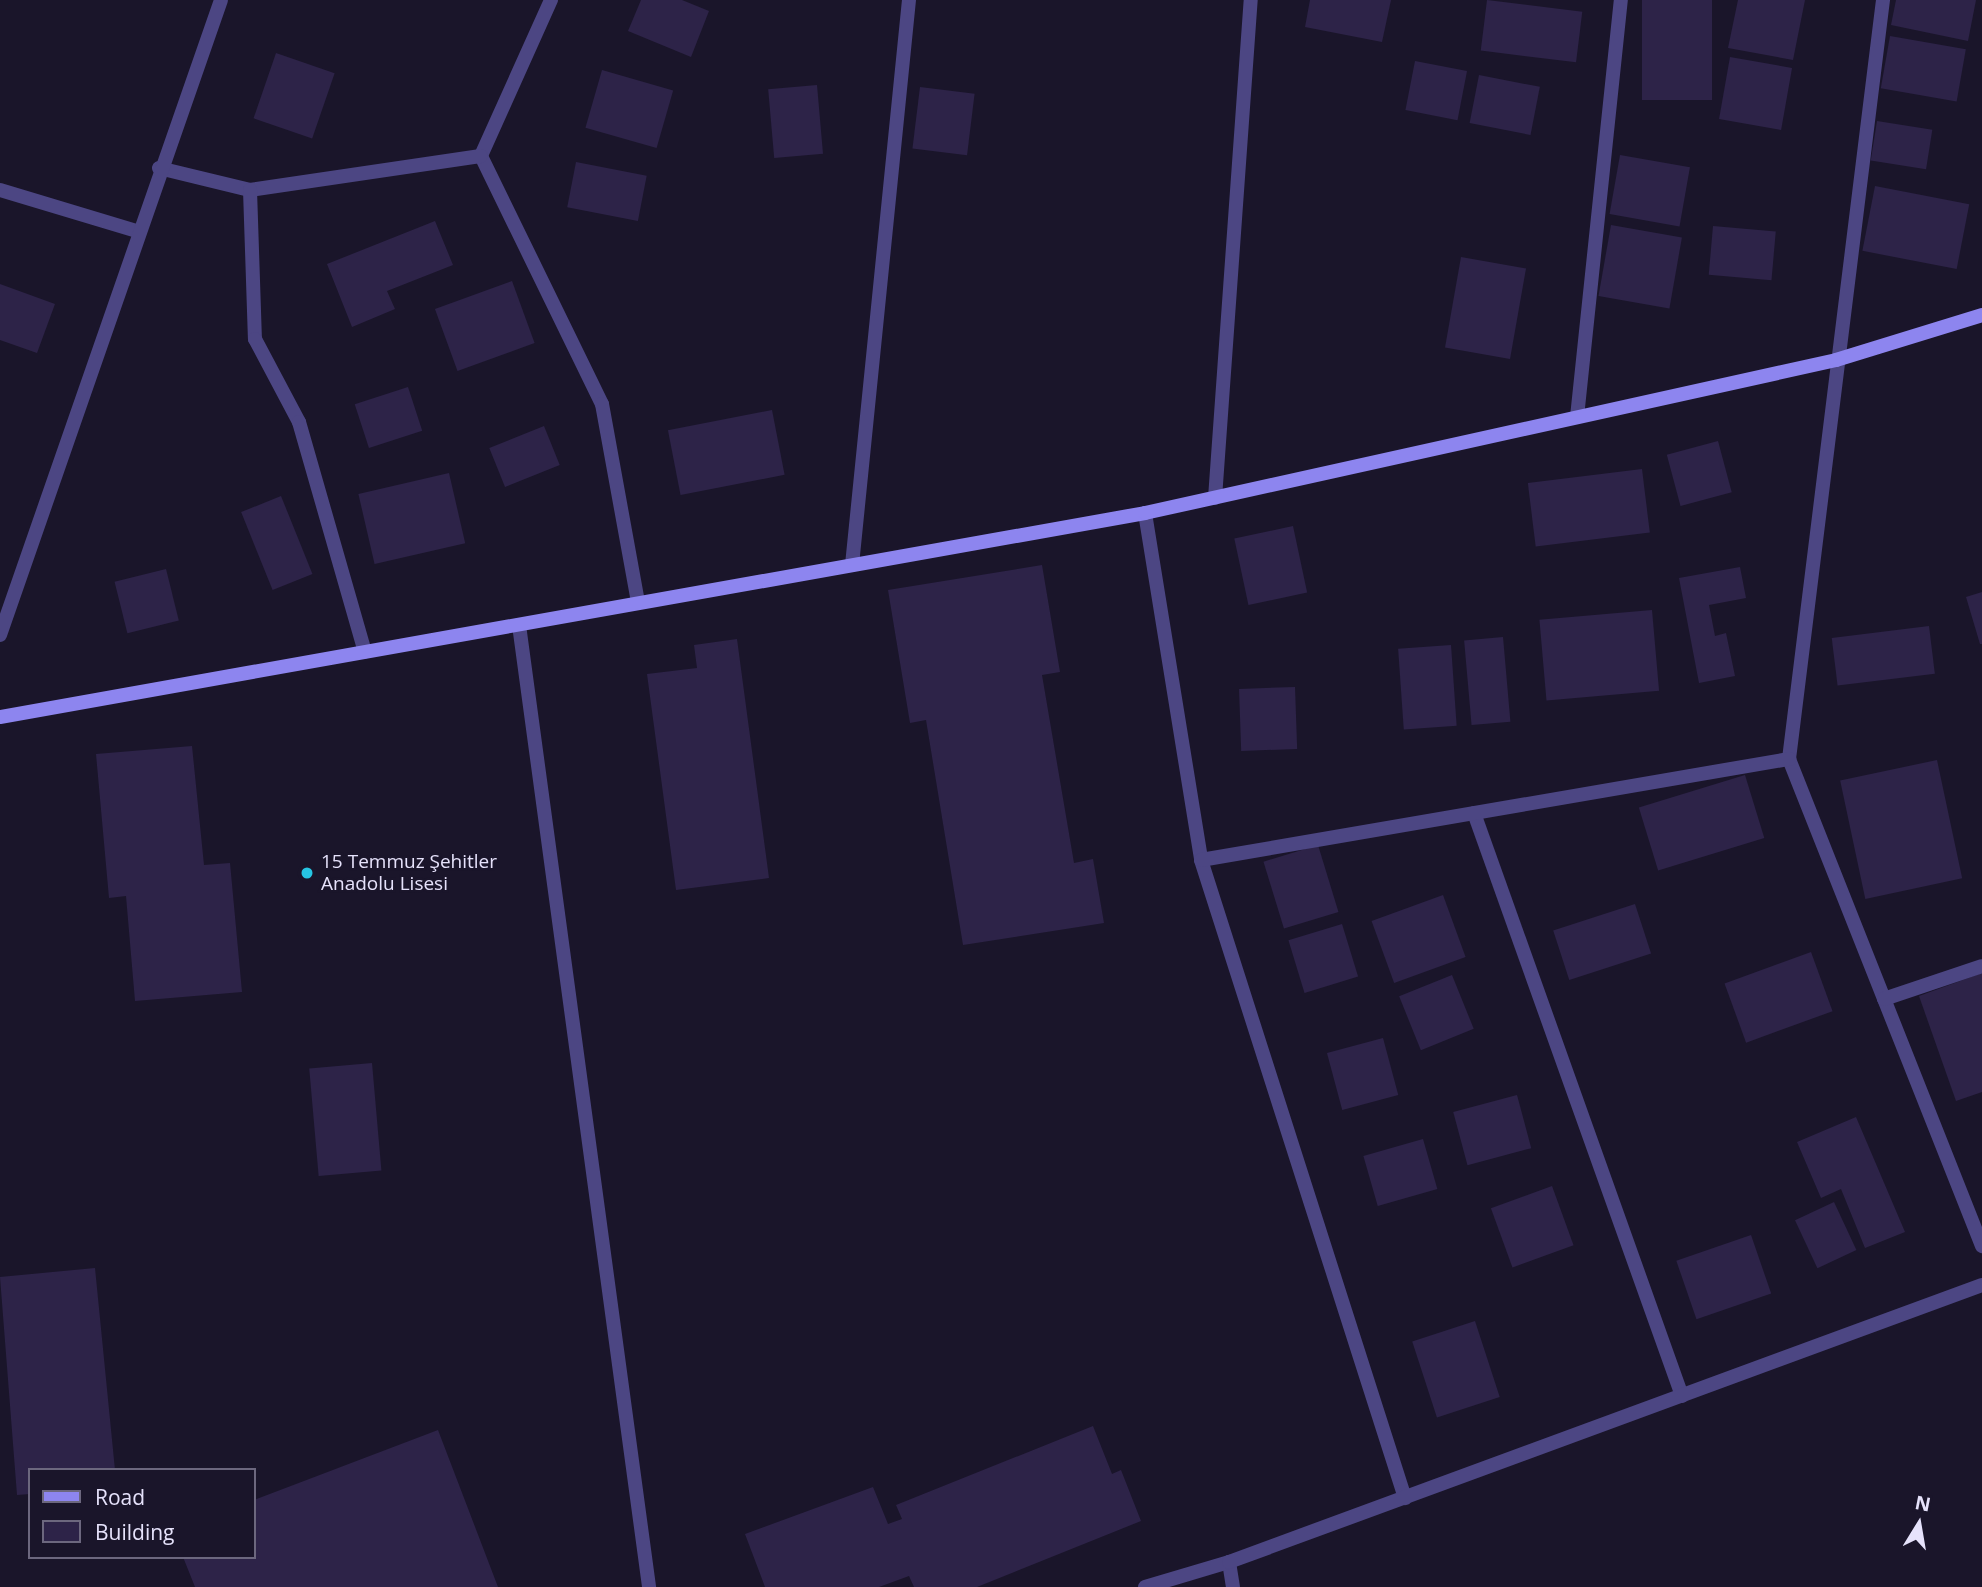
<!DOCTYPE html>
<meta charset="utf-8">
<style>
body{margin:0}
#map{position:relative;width:1982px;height:1587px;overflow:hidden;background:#1a152a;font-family:"Open Sans",sans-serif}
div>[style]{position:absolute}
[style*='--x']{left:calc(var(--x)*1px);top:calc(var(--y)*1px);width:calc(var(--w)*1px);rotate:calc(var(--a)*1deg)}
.building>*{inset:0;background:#2d2348;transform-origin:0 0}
.street>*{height:14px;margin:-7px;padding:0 7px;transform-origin:7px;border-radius:7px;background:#4c4683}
.secondary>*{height:14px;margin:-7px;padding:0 7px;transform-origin:7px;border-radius:7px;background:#8d85ef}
.dots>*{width:19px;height:19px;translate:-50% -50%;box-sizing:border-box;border:4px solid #1a152a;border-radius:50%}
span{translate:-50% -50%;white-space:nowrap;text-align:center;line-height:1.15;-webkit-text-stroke:5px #1a152a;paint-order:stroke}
.poi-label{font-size:19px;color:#e6e2fb}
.left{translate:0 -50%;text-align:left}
.legend{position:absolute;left:28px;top:1468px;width:228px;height:91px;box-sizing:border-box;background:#1a152a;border:2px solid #6c677e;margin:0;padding:9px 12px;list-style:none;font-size:21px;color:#e6e2fb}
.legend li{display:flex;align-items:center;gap:14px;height:35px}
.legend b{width:35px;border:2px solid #6c677e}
.north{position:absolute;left:1884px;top:1489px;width:70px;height:70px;-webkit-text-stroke:5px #1a152a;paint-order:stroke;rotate:11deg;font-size:19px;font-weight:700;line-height:28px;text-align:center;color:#e6e2fb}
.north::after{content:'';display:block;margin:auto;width:24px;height:32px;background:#e6e2fb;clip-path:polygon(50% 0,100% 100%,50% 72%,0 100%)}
</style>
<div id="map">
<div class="building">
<div style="clip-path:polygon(641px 0,682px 0,709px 11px,691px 57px,628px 31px)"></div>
<div style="clip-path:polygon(1310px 0,1391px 0,1382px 42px,1305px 27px)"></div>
<div style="left:1487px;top:0;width:96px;height:51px;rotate:7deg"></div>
<div style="left:1642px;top:0;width:70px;height:100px"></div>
<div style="clip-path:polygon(1738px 0,1805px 0,1793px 60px,1728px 48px)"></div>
<div style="clip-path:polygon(1896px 0,1976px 0,1968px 41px,1891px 25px)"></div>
<div style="left:1890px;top:36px;width:77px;height:53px;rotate:10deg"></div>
<div style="left:276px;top:53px;width:62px;height:69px;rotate:19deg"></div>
<div style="left:1730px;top:57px;width:63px;height:63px;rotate:10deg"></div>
<div style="left:1415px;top:61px;width:53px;height:50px;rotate:11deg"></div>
<div style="left:602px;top:70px;width:74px;height:60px;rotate:16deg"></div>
<div style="left:1479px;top:75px;width:62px;height:49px;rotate:11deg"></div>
<div style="left:817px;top:85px;width:69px;height:49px;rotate:85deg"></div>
<div style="left:920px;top:87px;width:55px;height:62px;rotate:7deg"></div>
<div style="left:1877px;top:121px;width:56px;height:40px;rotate:9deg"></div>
<div style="left:1620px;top:155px;width:71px;height:60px;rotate:10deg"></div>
<div style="left:576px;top:162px;width:72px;height:46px;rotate:11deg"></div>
<div style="left:1875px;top:186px;width:96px;height:66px;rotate:11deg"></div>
<div style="clip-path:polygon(435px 221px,453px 265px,387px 291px,395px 309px,352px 327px,327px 264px)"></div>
<div style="left:1611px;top:225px;width:72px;height:72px;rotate:10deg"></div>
<div style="left:1713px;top:226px;width:63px;height:49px;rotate:5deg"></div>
<div style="left:1461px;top:257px;width:66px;height:92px;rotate:10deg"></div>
<div style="left:512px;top:281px;width:66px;height:82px;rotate:70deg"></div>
<div style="clip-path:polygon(0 284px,55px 304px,37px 353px,0 340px)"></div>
<div style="left:408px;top:387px;width:46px;height:56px;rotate:72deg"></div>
<div style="left:772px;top:410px;width:66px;height:106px;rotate:79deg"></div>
<div style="left:544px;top:426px;width:42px;height:59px;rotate:68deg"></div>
<div style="left:1718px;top:441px;width:53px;height:53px;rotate:75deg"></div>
<div style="left:1642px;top:469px;width:64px;height:115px;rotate:83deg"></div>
<div style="left:449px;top:473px;width:72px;height:93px;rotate:77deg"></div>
<div style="left:281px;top:496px;width:84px;height:43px;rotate:68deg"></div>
<div style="left:1293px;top:526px;width:68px;height:60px;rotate:78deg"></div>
<div style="clip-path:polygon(1042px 565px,1060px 672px,1042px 675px,1074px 863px,1093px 859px,1104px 923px,963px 945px,926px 720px,910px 723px,888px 590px)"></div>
<div style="clip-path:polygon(1740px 567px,1746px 598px,1709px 605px,1715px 636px,1726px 633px,1735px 676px,1699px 683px,1679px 578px)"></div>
<div style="left:166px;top:569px;width:53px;height:53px;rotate:76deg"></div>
<div style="clip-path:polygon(1982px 592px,1982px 644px,1980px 644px,1966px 597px)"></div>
<div style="left:1652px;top:610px;width:81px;height:113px;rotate:85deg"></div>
<div style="left:1929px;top:626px;width:48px;height:98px;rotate:83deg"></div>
<div style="left:1503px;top:637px;width:85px;height:39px;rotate:85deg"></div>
<div style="clip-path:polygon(737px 639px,769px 878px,676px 890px,647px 674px,697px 668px,694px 645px)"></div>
<div style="left:1451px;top:645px;width:81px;height:53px;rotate:86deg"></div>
<div style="left:1295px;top:687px;width:62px;height:56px;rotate:88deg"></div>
<div style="clip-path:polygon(192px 746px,204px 865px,230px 863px,242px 992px,135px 1001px,126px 896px,109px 898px,96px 754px)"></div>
<div style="left:1937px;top:760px;width:121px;height:99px;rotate:78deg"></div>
<div style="left:1745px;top:775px;width:66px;height:111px;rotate:73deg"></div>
<div style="left:1318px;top:845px;width:70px;height:57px;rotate:73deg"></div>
<div style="left:1443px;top:895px;width:66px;height:76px;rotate:70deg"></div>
<div style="left:1635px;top:904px;width:52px;height:86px;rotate:72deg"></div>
<div style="left:1342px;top:924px;width:55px;height:56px;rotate:73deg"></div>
<div style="left:1811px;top:952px;width:63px;height:92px;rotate:70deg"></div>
<div style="clip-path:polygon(1982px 973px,1982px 1092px,1956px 1101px,1919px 996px)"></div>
<div style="left:1452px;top:975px;width:58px;height:57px;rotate:68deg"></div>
<div style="left:1383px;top:1038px;width:59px;height:58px;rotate:75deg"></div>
<div style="left:372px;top:1063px;width:108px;height:63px;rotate:85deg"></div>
<div style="left:1517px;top:1095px;width:55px;height:66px;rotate:75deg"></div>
<div style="clip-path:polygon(1856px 1117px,1905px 1232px,1865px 1248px,1841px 1189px,1821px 1198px,1797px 1142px)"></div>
<div style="left:1423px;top:1139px;width:52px;height:62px;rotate:74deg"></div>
<div style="left:1552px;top:1186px;width:63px;height:65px;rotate:70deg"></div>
<div style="left:1834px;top:1202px;width:53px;height:43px;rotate:65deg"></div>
<div style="left:1751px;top:1235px;width:62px;height:79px;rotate:71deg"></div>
<div style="clip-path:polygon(95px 1268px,115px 1470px,30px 1470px,30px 1494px,17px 1495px,0 1277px)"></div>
<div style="left:1475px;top:1321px;width:80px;height:66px;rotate:72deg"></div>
<div style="clip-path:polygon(1093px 1426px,1112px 1474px,1121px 1470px,1141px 1521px,977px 1587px,914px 1587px,909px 1576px,879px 1587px,765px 1587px,745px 1534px,873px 1487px,888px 1524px,902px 1519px,896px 1505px)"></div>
<div style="clip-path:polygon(438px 1430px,498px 1587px,195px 1587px,183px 1557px,254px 1557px,254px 1500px)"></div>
</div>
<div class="street">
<div style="--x:551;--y:0;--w:171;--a:114.2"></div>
<div style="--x:481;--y:156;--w:276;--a:64"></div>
<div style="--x:602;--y:404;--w:202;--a:79.7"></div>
<div style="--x:1883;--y:0;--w:765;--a:97.06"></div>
<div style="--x:1789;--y:759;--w:524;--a:68.38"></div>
<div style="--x:159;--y:168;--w:94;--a:13.6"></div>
<div style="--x:250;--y:190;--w:233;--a:-8.4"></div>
<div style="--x:0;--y:190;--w:143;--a:16.7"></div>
<div style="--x:250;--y:190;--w:149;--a:88.1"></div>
<div style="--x:255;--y:339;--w:94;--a:62.1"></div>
<div style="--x:299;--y:422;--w:239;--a:74"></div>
<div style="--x:1577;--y:417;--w:419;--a:-84"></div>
<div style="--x:1215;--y:498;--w:499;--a:-85.9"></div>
<div style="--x:1145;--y:513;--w:351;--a:80.8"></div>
<div style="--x:1201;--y:860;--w:670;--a:72.27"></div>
<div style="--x:852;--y:565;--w:568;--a:-84.24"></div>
<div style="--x:519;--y:625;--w:971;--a:82.3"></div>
<div style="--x:0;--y:635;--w:672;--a:-70.81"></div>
<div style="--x:1474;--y:813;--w:619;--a:70.36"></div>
<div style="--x:1201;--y:860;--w:597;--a:-9.75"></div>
<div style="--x:1884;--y:999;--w:103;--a:-18.6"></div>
<div style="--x:1229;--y:1562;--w:25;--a:81"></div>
<div style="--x:1145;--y:1587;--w:88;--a:-16.6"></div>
<div style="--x:1229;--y:1562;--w:802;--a:-20.2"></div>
</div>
<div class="secondary">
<div style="--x:0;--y:717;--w:1163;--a:-10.1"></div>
<div style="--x:1145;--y:513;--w:708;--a:-12.48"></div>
<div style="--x:1836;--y:360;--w:153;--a:-17.1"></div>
</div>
<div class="dots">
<div style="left:307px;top:873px;background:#26c5e3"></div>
</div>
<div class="poi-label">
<span class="left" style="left:321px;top:873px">15 Temmuz Şehitler<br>Anadolu Lisesi</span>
</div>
<ul class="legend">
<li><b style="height:9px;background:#8d85ef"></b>Road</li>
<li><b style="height:19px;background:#2d2348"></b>Building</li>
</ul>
<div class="north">N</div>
</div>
